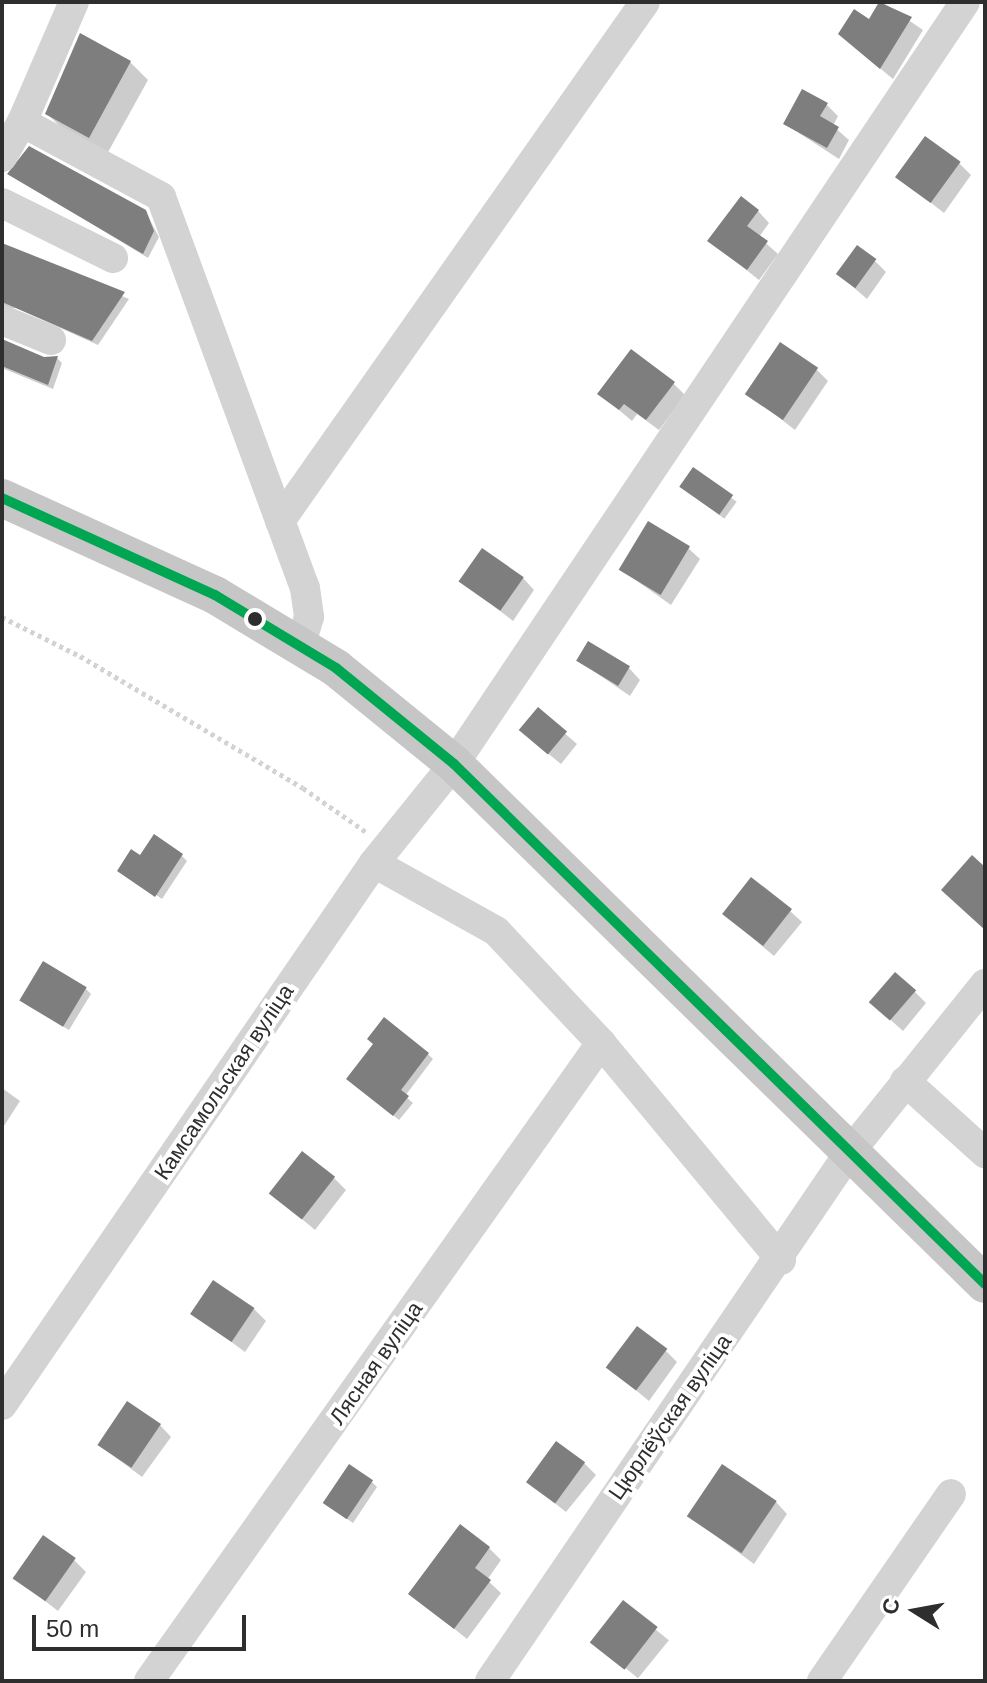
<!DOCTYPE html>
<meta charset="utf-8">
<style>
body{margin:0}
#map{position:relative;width:987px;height:1683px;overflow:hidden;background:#fff;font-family:Helvetica,sans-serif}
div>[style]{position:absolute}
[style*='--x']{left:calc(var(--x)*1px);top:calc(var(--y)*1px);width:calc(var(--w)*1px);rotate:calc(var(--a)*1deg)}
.shadow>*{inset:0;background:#0003;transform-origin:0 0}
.building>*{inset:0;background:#7e7e7e;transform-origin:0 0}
.path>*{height:5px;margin-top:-2.5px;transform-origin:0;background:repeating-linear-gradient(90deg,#d3d3d3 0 4px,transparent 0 8px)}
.minor>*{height:30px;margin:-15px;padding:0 15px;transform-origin:15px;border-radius:15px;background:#d3d3d3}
.major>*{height:38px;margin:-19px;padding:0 19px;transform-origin:19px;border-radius:19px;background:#c6c6c6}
.bus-1>*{height:10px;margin:-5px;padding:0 5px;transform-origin:5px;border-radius:5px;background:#00a651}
.dots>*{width:22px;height:22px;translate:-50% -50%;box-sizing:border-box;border:4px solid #fff;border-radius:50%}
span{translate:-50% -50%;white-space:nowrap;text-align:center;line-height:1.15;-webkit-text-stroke:8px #fff;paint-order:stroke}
.street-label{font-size:22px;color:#2e2e2e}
.frame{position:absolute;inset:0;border:4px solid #2e2e2e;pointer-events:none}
.north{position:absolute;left:875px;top:1571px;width:80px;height:80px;-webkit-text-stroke:6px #fff;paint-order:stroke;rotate:281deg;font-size:22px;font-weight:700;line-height:32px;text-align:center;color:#2e2e2e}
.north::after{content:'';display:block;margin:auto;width:28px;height:36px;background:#2e2e2e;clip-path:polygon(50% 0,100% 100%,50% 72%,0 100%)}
.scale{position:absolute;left:32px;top:1615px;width:214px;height:36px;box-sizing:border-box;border:4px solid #2e2e2e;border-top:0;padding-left:10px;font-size:24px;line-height:28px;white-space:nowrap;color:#2e2e2e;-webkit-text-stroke:6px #fff;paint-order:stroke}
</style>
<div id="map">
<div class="shadow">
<div style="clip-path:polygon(882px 2px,923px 30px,893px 79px,853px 46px)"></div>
<div style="clip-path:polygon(130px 62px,148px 80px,107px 154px,65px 131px,47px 114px)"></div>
<div style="clip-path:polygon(826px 104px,838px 116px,833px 126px,849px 140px,839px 159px,785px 124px)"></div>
<div style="clip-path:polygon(959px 163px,971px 175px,944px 213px,898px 177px)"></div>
<div style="clip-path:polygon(10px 174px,145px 211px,159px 237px,148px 258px)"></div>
<div style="clip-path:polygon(758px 211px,769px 223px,759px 237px,778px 254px,759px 280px,710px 241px)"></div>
<div style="clip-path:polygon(2px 245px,129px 299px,98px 345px,16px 308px,2px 310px)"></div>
<div style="clip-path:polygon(874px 260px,886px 272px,867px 299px,838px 274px)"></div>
<div style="clip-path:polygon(2px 342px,44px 359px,57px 358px,62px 363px,53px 389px,2px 368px)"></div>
<div style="clip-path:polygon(817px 370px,828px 381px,795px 430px,747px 393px)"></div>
<div style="clip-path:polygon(673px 383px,685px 395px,659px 430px,637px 414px,632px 421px,600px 394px)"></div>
<div style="left:693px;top:470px;width:54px;height:21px;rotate:36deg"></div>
<div style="clip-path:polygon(688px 548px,700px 559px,671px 605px,620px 569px)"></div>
<div style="clip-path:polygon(523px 578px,534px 590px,513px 621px,462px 581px)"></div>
<div style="clip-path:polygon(579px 661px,629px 668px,640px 680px,630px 696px)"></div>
<div style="clip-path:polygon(538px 710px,577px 744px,561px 764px,534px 742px)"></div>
<div style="clip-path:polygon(182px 856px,187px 861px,162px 899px,122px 872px,140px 858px)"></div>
<div style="clip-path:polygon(790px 911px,802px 922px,774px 956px,724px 914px)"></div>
<div style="clip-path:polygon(86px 989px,91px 994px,69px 1030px,27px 1005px)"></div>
<div style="clip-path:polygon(914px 991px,926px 1003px,903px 1031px,884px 1014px)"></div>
<div style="clip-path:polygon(428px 1054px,433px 1059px,405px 1096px,413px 1103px,399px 1120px,354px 1084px)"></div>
<div style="clip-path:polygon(2px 1088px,20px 1101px,2px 1129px)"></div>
<div style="clip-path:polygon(334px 1178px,346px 1190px,315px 1230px,272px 1194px)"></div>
<div style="clip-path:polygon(254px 1309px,266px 1321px,245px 1352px,193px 1314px)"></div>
<div style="clip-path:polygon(666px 1351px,677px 1362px,649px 1401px,609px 1368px)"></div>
<div style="clip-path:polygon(160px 1425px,171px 1437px,142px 1477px,99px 1445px)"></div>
<div style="clip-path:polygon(584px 1463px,596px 1475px,566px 1512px,528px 1482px)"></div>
<div style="clip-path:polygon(372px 1482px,377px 1487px,353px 1523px,331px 1508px)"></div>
<div style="clip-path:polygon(776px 1502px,787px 1514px,754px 1564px,689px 1516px)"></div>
<div style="clip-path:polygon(489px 1548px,501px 1560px,487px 1580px,501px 1593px,467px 1639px,411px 1594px)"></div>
<div style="clip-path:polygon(74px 1560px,86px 1572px,58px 1611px,15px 1578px)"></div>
<div style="left:623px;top:1603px;width:59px;height:49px;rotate:39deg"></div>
</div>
<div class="building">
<div style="clip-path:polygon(879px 2px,912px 17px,880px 69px,838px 34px,854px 9px,869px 19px)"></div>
<div style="clip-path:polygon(80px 33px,131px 61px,89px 138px,45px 114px)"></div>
<div style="clip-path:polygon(802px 89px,828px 103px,820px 116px,839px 127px,827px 148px,783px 124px)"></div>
<div style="left:925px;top:136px;width:44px;height:51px;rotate:36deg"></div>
<div style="clip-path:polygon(29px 146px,146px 210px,154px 231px,143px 254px,7px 174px)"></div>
<div style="clip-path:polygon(741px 196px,759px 210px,747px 226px,768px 241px,747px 270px,707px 241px)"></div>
<div style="clip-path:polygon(2px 243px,125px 292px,92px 341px,2px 302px)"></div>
<div style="left:857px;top:245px;width:24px;height:36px;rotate:36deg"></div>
<div style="clip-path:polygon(2px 339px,44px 357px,58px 356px,48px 385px,2px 366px)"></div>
<div style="left:780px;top:342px;width:46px;height:63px;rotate:34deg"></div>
<div style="clip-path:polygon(631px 349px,675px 382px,646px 420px,624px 404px,619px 410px,597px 394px)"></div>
<div style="left:693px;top:467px;width:49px;height:24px;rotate:35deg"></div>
<div style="left:648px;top:521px;width:49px;height:57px;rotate:31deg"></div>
<div style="left:482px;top:548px;width:51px;height:41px;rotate:35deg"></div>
<div style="left:588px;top:641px;width:49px;height:23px;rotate:31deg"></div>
<div style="left:538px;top:707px;width:38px;height:30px;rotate:40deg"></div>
<div style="clip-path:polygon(154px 834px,183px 854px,155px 897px,117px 871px,131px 849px,140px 855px)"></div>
<div style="clip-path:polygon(972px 855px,985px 867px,985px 930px,941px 890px)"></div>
<div style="left:751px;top:877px;width:52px;height:47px;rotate:38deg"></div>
<div style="left:43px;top:961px;width:51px;height:46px;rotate:31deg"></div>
<div style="left:895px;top:972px;width:28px;height:40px;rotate:41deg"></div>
<div style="clip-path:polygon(384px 1017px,429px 1053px,401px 1090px,409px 1096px,393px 1116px,346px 1079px,373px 1044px,367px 1039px)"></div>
<div style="left:302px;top:1151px;width:42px;height:54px;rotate:38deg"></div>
<div style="left:213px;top:1280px;width:50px;height:41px;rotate:34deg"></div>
<div style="left:637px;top:1326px;width:38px;height:52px;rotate:37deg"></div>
<div style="left:127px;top:1401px;width:41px;height:53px;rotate:34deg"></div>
<div style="left:556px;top:1441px;width:36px;height:51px;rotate:36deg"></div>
<div style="left:349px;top:1464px;width:29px;height:47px;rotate:34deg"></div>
<div style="left:722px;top:1464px;width:66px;height:63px;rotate:34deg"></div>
<div style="clip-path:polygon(460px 1524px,490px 1547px,475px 1568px,491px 1580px,454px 1629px,408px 1594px)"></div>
<div style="left:43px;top:1535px;width:40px;height:53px;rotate:35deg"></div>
<div style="left:623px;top:1600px;width:44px;height:54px;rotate:38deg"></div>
</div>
<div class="path">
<div style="--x:2;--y:617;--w:87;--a:26.6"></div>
<div style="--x:80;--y:656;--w:259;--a:30.6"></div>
<div style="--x:303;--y:788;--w:77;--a:34.9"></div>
</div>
<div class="minor">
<div style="--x:22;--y:122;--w:131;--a:-66.6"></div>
<div style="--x:2;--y:157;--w:40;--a:-60.3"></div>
<div style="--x:22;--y:122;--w:158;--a:28.3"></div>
<div style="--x:161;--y:197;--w:417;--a:69.8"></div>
<div style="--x:305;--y:588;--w:29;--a:82"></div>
<div style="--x:309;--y:617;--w:31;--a:107"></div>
<div style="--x:2;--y:203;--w:124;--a:26.4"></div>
<div style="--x:2;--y:320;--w:53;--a:22.2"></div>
<div style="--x:280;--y:521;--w:634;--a:-54.88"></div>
<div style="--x:374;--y:863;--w:140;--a:29.1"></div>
<div style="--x:496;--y:931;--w:154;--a:46.8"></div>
<div style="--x:601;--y:1043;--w:282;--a:50.3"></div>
<div style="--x:905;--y:1081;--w:108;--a:42"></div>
<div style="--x:2;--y:1405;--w:657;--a:-55.54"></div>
<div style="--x:374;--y:863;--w:127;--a:-51.1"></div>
<div style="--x:454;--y:764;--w:917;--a:-56.15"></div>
<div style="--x:149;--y:1681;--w:782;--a:-54.68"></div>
<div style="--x:490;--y:1681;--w:638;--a:-55.79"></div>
<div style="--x:849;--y:1153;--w:217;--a:-51.2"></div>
<div style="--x:822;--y:1681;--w:227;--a:-55.4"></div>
</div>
<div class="major">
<div style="--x:2;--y:498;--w:234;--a:24.5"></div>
<div style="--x:215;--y:595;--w:141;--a:31.1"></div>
<div style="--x:336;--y:668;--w:152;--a:39.1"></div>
<div style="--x:454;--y:764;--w:743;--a:44.4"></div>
</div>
<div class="bus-1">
<div style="--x:2;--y:498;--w:234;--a:24.5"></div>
<div style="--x:215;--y:595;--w:141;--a:31.1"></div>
<div style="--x:336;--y:668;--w:152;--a:39.1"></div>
<div style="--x:454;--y:764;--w:743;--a:44.4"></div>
</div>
<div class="dots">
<div style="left:255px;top:619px;background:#2e2e2e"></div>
</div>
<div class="street-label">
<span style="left:224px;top:1082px;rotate:-56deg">Камсамольская вуліца</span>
<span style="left:376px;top:1363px;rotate:-55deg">Лясная вуліца</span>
<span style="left:670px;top:1417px;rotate:-55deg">Цюрлёўская вуліца</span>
</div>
<div class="frame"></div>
<div class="north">С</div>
<div class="scale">50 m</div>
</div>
